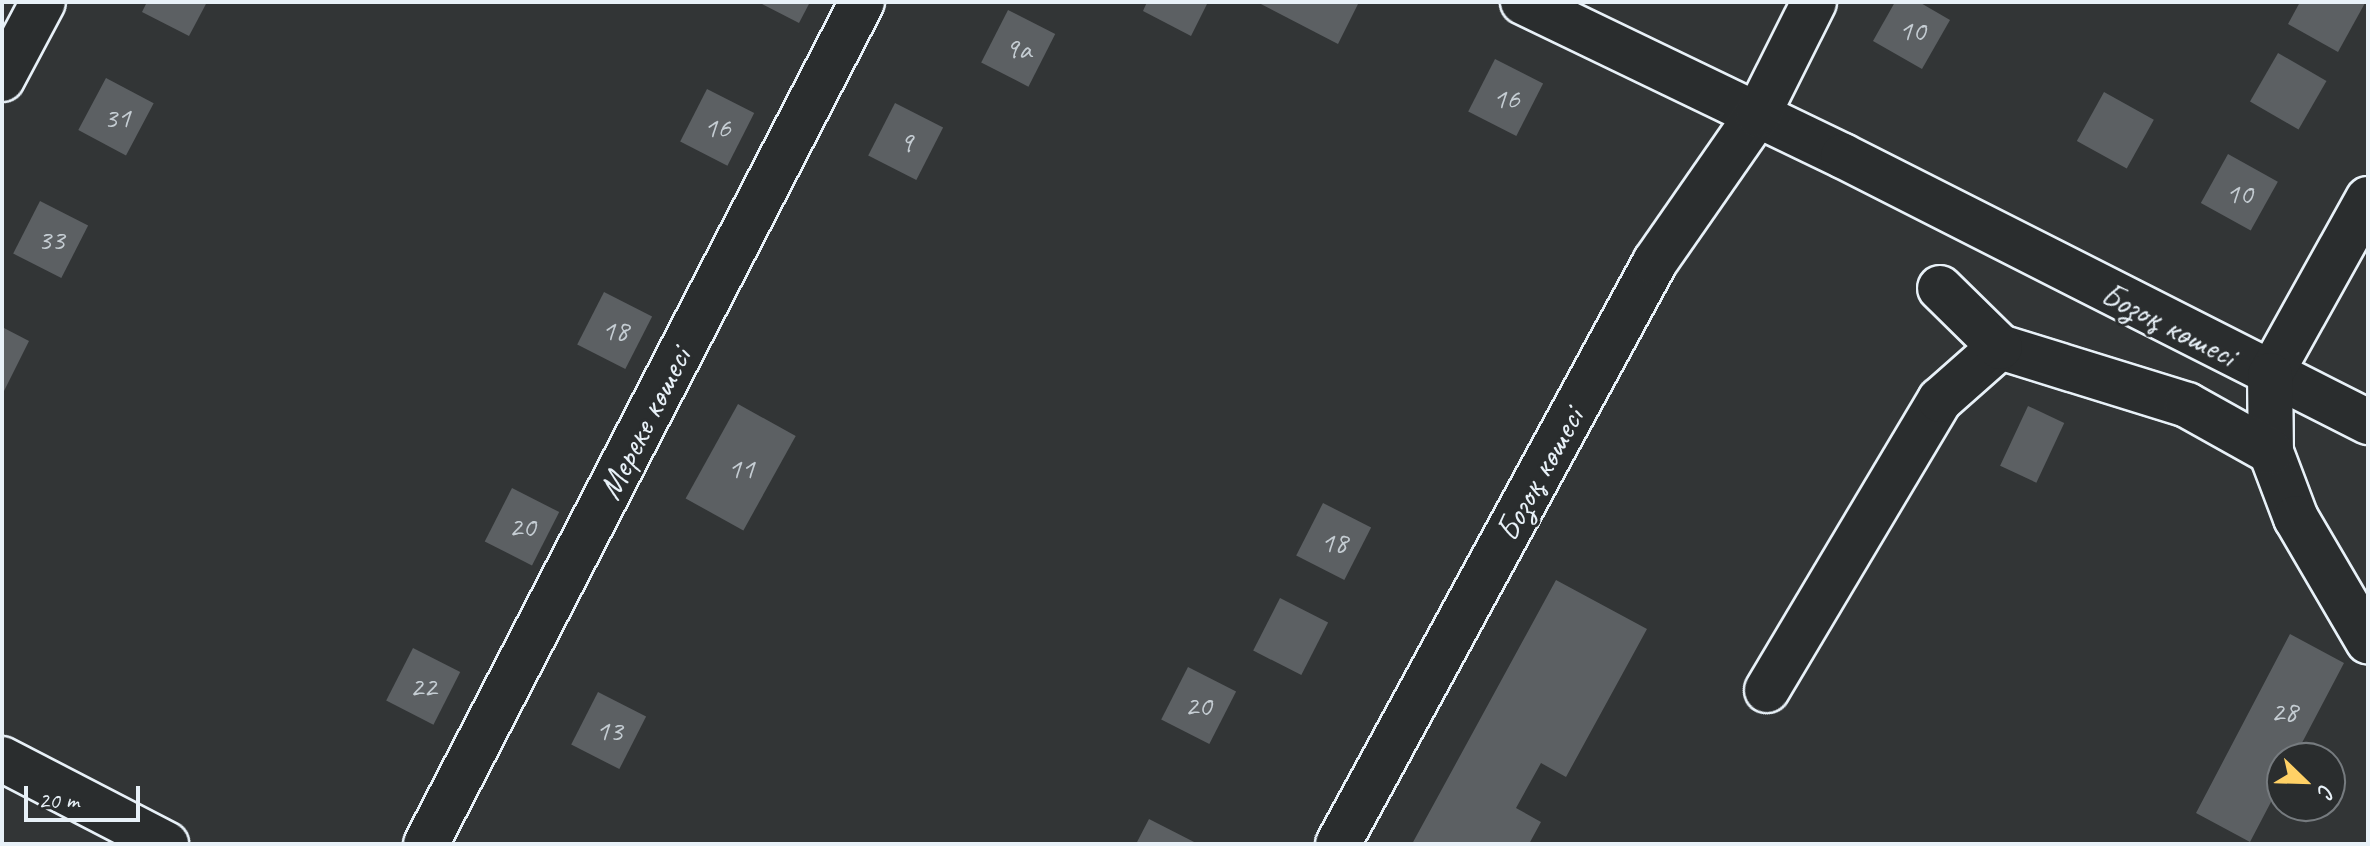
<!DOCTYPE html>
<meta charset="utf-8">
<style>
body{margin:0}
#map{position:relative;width:2370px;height:846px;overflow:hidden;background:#323536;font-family:Caveat,sans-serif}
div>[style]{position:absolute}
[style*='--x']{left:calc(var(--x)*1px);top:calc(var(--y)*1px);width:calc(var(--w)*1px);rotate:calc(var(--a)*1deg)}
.building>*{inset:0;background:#5c6063;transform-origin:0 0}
.roads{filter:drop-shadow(2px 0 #e8f1f8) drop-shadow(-2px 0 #e8f1f8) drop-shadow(0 2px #e8f1f8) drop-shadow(0 -2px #e8f1f8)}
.minor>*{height:44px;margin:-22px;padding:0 22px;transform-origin:22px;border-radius:22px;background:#2a2d2e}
span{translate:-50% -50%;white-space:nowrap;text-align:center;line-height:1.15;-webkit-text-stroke:6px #2a2d2e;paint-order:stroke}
.number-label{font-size:30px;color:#c5cdd3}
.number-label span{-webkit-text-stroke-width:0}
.street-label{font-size:34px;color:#e8f1f8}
.frame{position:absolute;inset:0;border:4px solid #e8f1f8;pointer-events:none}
.north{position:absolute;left:2266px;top:742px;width:80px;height:80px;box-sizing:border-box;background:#2a2d2e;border:2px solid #767b7f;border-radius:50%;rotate:113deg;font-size:22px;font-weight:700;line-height:32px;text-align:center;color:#e8f1f8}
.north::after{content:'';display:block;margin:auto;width:28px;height:36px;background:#ffd166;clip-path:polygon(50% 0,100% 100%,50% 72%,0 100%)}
.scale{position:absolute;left:24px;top:786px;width:116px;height:36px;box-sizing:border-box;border:4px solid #e8f1f8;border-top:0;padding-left:10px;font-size:24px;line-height:28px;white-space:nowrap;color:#e8f1f8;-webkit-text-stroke:6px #2a2d2e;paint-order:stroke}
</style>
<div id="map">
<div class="building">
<div style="clip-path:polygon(147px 2px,207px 2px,189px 36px,142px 12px)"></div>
<div style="clip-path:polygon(758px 2px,810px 2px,799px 23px)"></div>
<div style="clip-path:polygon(1147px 2px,1208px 2px,1191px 36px,1143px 11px)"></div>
<div style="clip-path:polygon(1257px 2px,1359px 2px,1338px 44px)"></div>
<div style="clip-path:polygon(1895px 2px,1919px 2px,1950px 20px,1922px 69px,1873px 41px)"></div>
<div style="clip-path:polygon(2300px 2px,2363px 2px,2365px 3px,2338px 52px,2288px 24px)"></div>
<div style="left:1008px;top:10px;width:53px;height:59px;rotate:27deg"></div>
<div style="left:2278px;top:53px;width:56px;height:56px;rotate:30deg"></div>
<div style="left:1495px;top:59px;width:54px;height:59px;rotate:27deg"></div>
<div style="left:106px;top:78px;width:54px;height:59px;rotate:28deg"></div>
<div style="left:707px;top:89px;width:53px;height:59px;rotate:27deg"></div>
<div style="left:2104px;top:92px;width:57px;height:56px;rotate:29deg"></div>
<div style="left:895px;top:103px;width:54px;height:59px;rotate:27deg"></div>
<div style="left:2228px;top:154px;width:57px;height:56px;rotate:29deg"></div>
<div style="left:40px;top:201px;width:54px;height:59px;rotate:27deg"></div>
<div style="left:604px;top:292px;width:54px;height:59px;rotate:27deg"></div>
<div style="clip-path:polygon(2px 327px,29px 341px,2px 395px)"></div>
<div style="left:738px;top:404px;width:66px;height:108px;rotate:29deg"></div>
<div style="left:2028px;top:406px;width:40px;height:66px;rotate:25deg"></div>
<div style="left:512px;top:488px;width:53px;height:60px;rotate:27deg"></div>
<div style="left:1323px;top:503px;width:54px;height:59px;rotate:27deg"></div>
<div style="clip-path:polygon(1556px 580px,1647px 629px,1566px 777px,1541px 763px,1516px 808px,1541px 822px,1529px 844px,1412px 844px)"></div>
<div style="left:1280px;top:598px;width:54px;height:59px;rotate:27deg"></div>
<div style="clip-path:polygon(2290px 634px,2344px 663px,2294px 758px,2282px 758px,2282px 781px,2250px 842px,2196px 813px)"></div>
<div style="left:413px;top:648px;width:53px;height:59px;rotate:27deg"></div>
<div style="left:1188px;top:667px;width:54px;height:59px;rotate:27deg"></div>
<div style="left:598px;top:692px;width:54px;height:59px;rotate:27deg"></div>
<div style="clip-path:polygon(1149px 819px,1198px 844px,1136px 844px)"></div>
</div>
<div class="roads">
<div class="minor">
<div style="--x:1523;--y:2;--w:355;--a:25.7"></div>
<div style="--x:1843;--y:156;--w:589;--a:26.87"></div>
<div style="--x:2;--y:79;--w:87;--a:-62"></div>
<div style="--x:2368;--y:199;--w:201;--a:119.1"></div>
<div style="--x:2270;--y:375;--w:77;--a:89.3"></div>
<div style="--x:2271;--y:452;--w:71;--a:69.3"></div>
<div style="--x:2296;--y:518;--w:143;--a:59.7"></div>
<div style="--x:2000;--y:347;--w:196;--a:17.2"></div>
<div style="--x:2187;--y:405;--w:96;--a:29.2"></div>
<div style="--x:1767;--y:690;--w:338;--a:-59.2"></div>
<div style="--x:1940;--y:400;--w:80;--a:-41.5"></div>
<div style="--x:2000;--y:347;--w:84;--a:-135.5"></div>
<div style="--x:2;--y:759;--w:185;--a:27.4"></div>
<div style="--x:426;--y:844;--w:948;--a:-62.62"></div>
<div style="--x:1338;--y:844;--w:663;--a:-61.42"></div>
<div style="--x:1655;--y:262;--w:180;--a:-55.2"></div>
<div style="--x:1758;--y:114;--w:125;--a:-63.4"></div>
</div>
</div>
<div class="number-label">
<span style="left:1912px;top:30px">10</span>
<span style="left:1018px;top:48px">9а</span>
<span style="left:1506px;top:98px">16</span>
<span style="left:117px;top:117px">31</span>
<span style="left:717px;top:127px">16</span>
<span style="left:906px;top:142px">9</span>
<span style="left:2239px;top:193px">10</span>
<span style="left:51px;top:239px">33</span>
<span style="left:615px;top:330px">18</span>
<span style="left:741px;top:468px">11</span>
<span style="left:522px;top:526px">20</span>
<span style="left:1334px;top:542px">18</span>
<span style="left:423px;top:686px">22</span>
<span style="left:1198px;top:705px">20</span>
<span style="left:2284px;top:711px">28</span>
<span style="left:609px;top:730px">13</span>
</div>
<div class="street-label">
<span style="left:2169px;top:324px;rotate:27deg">Бозоқ көшесі</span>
<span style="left:644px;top:423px;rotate:-63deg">Мереке көшесі</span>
<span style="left:1539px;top:474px;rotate:-61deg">Бозоқ көшесі</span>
</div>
<div class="frame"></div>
<div class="north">С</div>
<div class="scale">20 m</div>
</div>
